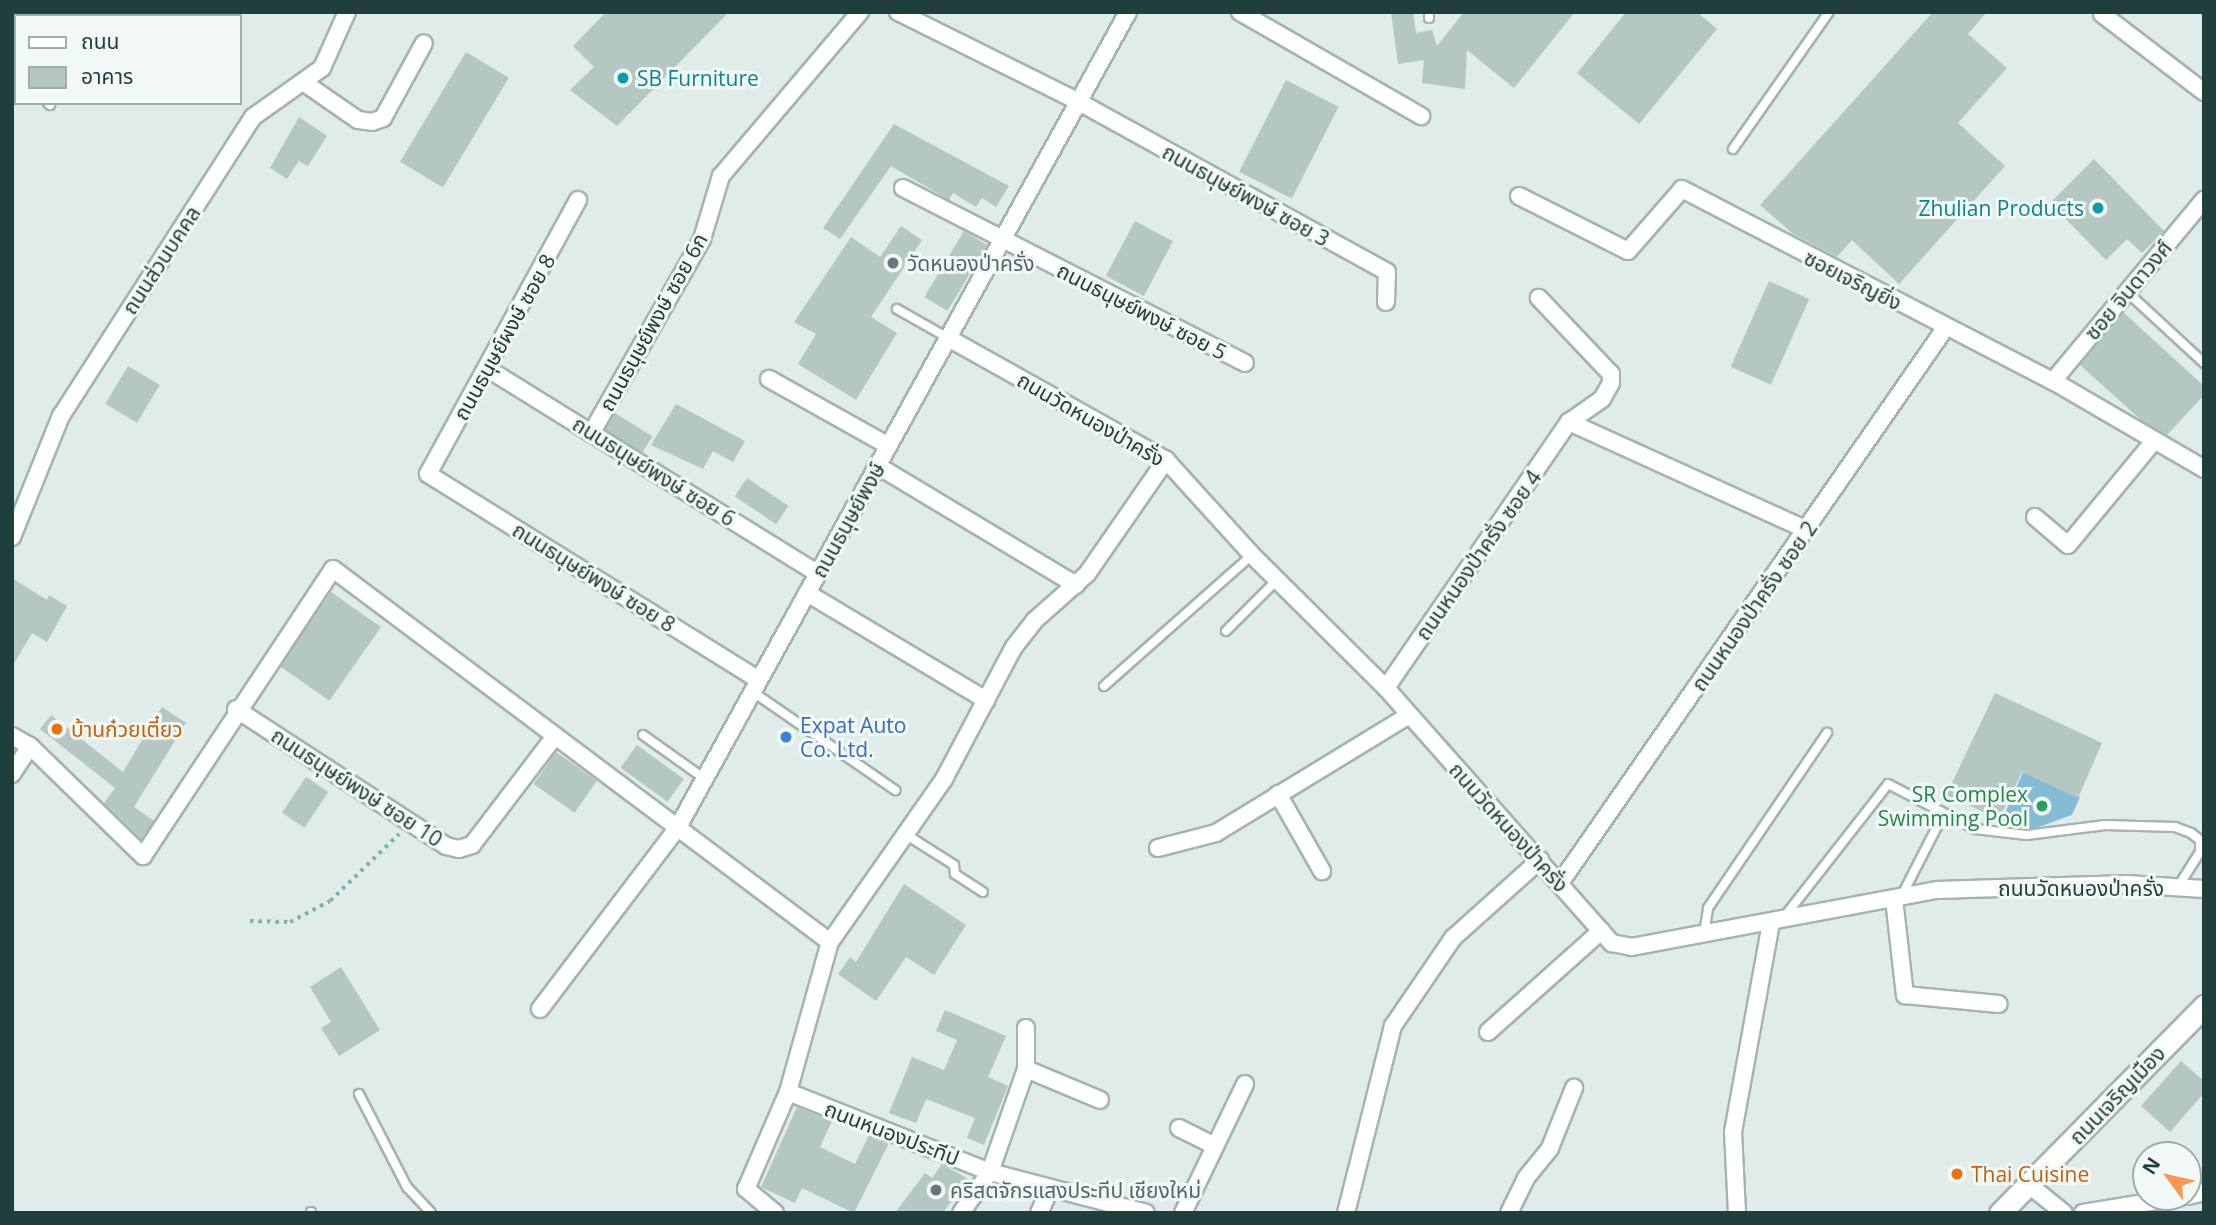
<!DOCTYPE html>
<meta charset="utf-8">
<style>
body{margin:0}
#map{position:relative;width:2216px;height:1225px;overflow:hidden;background:#e0ece9;font-family:"Open Sans","Noto Sans Thai",sans-serif}
div>[style]{position:absolute}
[style*='--x']{left:calc(var(--x)*1px);top:calc(var(--y)*1px);width:calc(var(--w)*1px);rotate:calc(var(--a)*1deg)}
.water>*{inset:0;background:#85bbd5}
.building>*{inset:0;background:#b5c7c2;transform-origin:0 0}
.path>*{height:3.5px;margin-top:-1.75px;transform-origin:0;background:repeating-linear-gradient(90deg,#7fb2aa 0 3.5px,transparent 0 8.5px)}
.roads{filter:drop-shadow(2px 0 #a3b4b1) drop-shadow(-2px 0 #a3b4b1) drop-shadow(0 2px #a3b4b1) drop-shadow(0 -2px #a3b4b1)}
.service>*{height:8px;margin:-4px;padding:0 4px;transform-origin:4px;border-radius:4px;background:#fff}
.minor>*{height:16px;margin:-8px;padding:0 8px;transform-origin:8px;border-radius:8px;background:#fff}
.secondary>*{height:21px;margin:-10.5px;padding:0 10.5px;transform-origin:10.5px;border-radius:10.5px;background:#fff}
.dots>*{width:19px;height:19px;translate:-50% -50%;box-sizing:border-box;border:4px solid #f1f8f6;border-radius:50%}
span{translate:-50% -50%;white-space:nowrap;text-align:center;line-height:1.15;-webkit-text-stroke:6px #f1f8f6;paint-order:stroke}
.culture-label{font-size:21px;color:#0d838f}
.left{translate:0 -50%;text-align:left}
.right{translate:-100% -50%;text-align:right}
.street-label{font-size:21px;color:#203e3b}
.worship-label{font-size:21px;color:#5b616d}
.shop-label{font-size:21px;color:#366cbe}
.food-label{font-size:21px;color:#c56008}
.leisure-label{font-size:21px;color:#27864d}
.frame{position:absolute;inset:0;border:14px solid #203e3b;pointer-events:none}
.legend{position:absolute;left:14px;top:14px;width:228px;height:91px;box-sizing:border-box;background:#f1f8f6;border:2px solid #9daeab;margin:0;padding:9px 12px;list-style:none;font-size:21px;color:#203e3b}
.legend li{display:flex;align-items:center;gap:14px;height:35px}
.legend b{width:35px;border:2px solid #9daeab}
.north{position:absolute;left:2132px;top:1141px;width:70px;height:70px;box-sizing:border-box;background:#f1f8f6;border:2px solid #9daeab;border-radius:50%;rotate:303deg;font-size:19px;font-weight:700;line-height:28px;text-align:center;color:#203e3b}
.north::after{content:'';display:block;margin:auto;width:24px;height:32px;background:#fa9750;clip-path:polygon(50% 0,100% 100%,50% 72%,0 100%)}
</style>
<div id="map">
<div class="water">
<div style="clip-path:polygon(2023px 772px,2080px 797px,2072px 815px,2028px 831px,2002px 820px)"></div>
</div>
<div class="building">
<div style="clip-path:polygon(606px 12px,729px 12px,617px 126px,570px 90px,594px 67px,573px 46px)"></div>
<div style="clip-path:polygon(1391px 12px,1413px 12px,1416px 33px,1432px 30px,1437px 46px,1464px 12px,1575px 12px,1514px 88px,1467px 50px,1465px 89px,1422px 83px,1424px 60px,1398px 64px)"></div>
<div style="clip-path:polygon(1626px 12px,1697px 12px,1717px 29px,1639px 124px,1577px 73px)"></div>
<div style="clip-path:polygon(1933px 12px,1987px 12px,1968px 34px,2007px 68px,1958px 123px,2005px 166px,1899px 284px,1852px 240px,1837px 257px,1793px 234px,1760px 205px)"></div>
<div style="left:466px;top:52px;width:50px;height:128px;rotate:31deg"></div>
<div style="left:1286px;top:80px;width:59px;height:103px;rotate:27deg"></div>
<div style="clip-path:polygon(299px 117px,327px 136px,308px 166px,299px 161px,287px 179px,270px 168px)"></div>
<div style="clip-path:polygon(894px 124px,1009px 186px,996px 207px,982px 198px,976px 207px,953px 193px,949px 200px,891px 166px,840px 239px,823px 228px)"></div>
<div style="clip-path:polygon(2094px 159px,2164px 231px,2142px 253px,2127px 239px,2106px 260px,2050px 203px)"></div>
<div style="left:1135px;top:221px;width:43px;height:62px;rotate:28deg"></div>
<div style="clip-path:polygon(901px 226px,922px 240px,871px 317px,897px 333px,856px 400px,798px 364px,816px 334px,794px 322px,851px 237px,880px 257px)"></div>
<div style="left:964px;top:231px;width:27px;height:77px;rotate:31deg"></div>
<div style="left:1769px;top:281px;width:44px;height:94px;rotate:24deg"></div>
<div style="clip-path:polygon(2124px 313px,2204px 386px,2204px 395px,2167px 435px,2141px 420px,2080px 365px)"></div>
<div style="left:128px;top:366px;width:37px;height:44px;rotate:31deg"></div>
<div style="clip-path:polygon(676px 404px,745px 441px,733px 462px,713px 451px,703px 469px,651px 445px)"></div>
<div style="left:615px;top:413px;width:44px;height:20px;rotate:32deg"></div>
<div style="left:747px;top:478px;width:50px;height:22px;rotate:34deg"></div>
<div style="clip-path:polygon(12px 578px,47px 600px,49px 595px,67px 606px,47px 642px,32px 633px,12px 667px)"></div>
<div style="left:331px;top:592px;width:61px;height:90px;rotate:35deg"></div>
<div style="clip-path:polygon(1995px 693px,2102px 743px,2078px 798px,2022px 772px,1999px 819px,1946px 795px)"></div>
<div style="clip-path:polygon(162px 707px,186px 723px,134px 807px,154px 821px,141px 839px,104px 803px,115px 788px,40px 729px,51px 715px,123px 772px)"></div>
<div style="left:637px;top:745px;width:58px;height:28px;rotate:36deg"></div>
<div style="left:556px;top:752px;width:50px;height:39px;rotate:35deg"></div>
<div style="left:306px;top:777px;width:27px;height:43px;rotate:34deg"></div>
<div style="clip-path:polygon(904px 884px,966px 925px,934px 975px,906px 957px,876px 1001px,838px 974px,850px 957px,856px 962px)"></div>
<div style="clip-path:polygon(341px 967px,380px 1030px,339px 1056px,321px 1028px,331px 1022px,310px 987px)"></div>
<div style="clip-path:polygon(945px 1010px,1006px 1036px,988px 1077px,1008px 1086px,984px 1145px,967px 1138px,975px 1118px,926px 1099px,916px 1123px,889px 1113px,912px 1057px,944px 1070px,957px 1040px,936px 1031px)"></div>
<div style="clip-path:polygon(2181px 1061px,2204px 1081px,2204px 1093px,2170px 1132px,2141px 1106px)"></div>
<div style="clip-path:polygon(797px 1107px,832px 1121px,820px 1147px,855px 1164px,869px 1135px,889px 1143px,854px 1213px,802px 1188px,795px 1203px,761px 1187px)"></div>
<div style="clip-path:polygon(942px 1164px,968px 1179px,943px 1213px,895px 1213px,925px 1173px,932px 1178px)"></div>
</div>
<div class="path">
<div style="--x:250;--y:921;--w:40;--a:1.4"></div>
<div style="--x:290;--y:922;--w:45;--a:-27.7"></div>
<div style="--x:330;--y:901;--w:96;--a:-44.2"></div>
</div>
<div class="roads">
<div class="service">
<div style="--x:1429;--y:12;--w:6;--a:90"></div>
<div style="--x:12;--y:75;--w:5;--a:37"></div>
<div style="--x:48;--y:103;--w:3;--a:45"></div>
<div style="--x:1733;--y:149;--w:167;--a:-55"></div>
<div style="--x:2127;--y:292;--w:105;--a:42.7"></div>
<div style="--x:897;--y:309;--w:59;--a:29.6"></div>
<div style="--x:1226;--y:631;--w:72;--a:-45"></div>
<div style="--x:1104;--y:686;--w:198;--a:-41.5"></div>
<div style="--x:753;--y:692;--w:173;--a:34.6"></div>
<div style="--x:643;--y:735;--w:76;--a:35.4"></div>
<div style="--x:905;--y:834;--w:58;--a:32.3"></div>
<div style="--x:954;--y:865;--w:9;--a:84"></div>
<div style="--x:955;--y:874;--w:33;--a:33"></div>
<div style="--x:1901;--y:897;--w:92;--a:-62.9"></div>
<div style="--x:1785;--y:916;--w:167;--a:-52"></div>
<div style="--x:1888;--y:784;--w:98;--a:27.3"></div>
<div style="--x:1975;--y:829;--w:52;--a:6.6"></div>
<div style="--x:2027;--y:835;--w:79;--a:-7.3"></div>
<div style="--x:2105;--y:825;--w:70;--a:1.6"></div>
<div style="--x:2175;--y:827;--w:17;--a:21"></div>
<div style="--x:2191;--y:833;--w:11;--a:38"></div>
<div style="--x:2200;--y:840;--w:12;--a:90"></div>
<div style="--x:2200;--y:852;--w:41;--a:122.2"></div>
<div style="--x:1704;--y:934;--w:26;--a:-81"></div>
<div style="--x:1708;--y:908;--w:212;--a:-55.8"></div>
<div style="--x:359;--y:1094;--w:105;--a:62.7"></div>
<div style="--x:407;--y:1187;--w:35;--a:47"></div>
<div style="--x:311;--y:1212;--w:1;--a:90"></div>
</div>
<div class="minor">
<div style="--x:898;--y:12;--w:202;--a:26.4"></div>
<div style="--x:1079;--y:102;--w:352;--a:28.9"></div>
<div style="--x:1387;--y:272;--w:30;--a:92"></div>
<div style="--x:1240;--y:12;--w:209;--a:29.9"></div>
<div style="--x:2102;--y:14;--w:128;--a:37.4"></div>
<div style="--x:303;--y:82;--w:67;--a:34.6"></div>
<div style="--x:358;--y:120;--w:14;--a:8"></div>
<div style="--x:372;--y:122;--w:12;--a:-20"></div>
<div style="--x:383;--y:118;--w:85;--a:-61.3"></div>
<div style="--x:903;--y:188;--w:384;--a:27.1"></div>
<div style="--x:1519;--y:196;--w:122;--a:26.8"></div>
<div style="--x:1628;--y:251;--w:82;--a:-48.9"></div>
<div style="--x:1682;--y:189;--w:418;--a:27.4"></div>
<div style="--x:2053;--y:381;--w:175;--a:30.2"></div>
<div style="--x:578;--y:200;--w:312;--a:118.7"></div>
<div style="--x:428;--y:474;--w:390;--a:31.9"></div>
<div style="--x:948;--y:338;--w:250;--a:29.2"></div>
<div style="--x:1166;--y:460;--w:128;--a:47.8"></div>
<div style="--x:1252;--y:555;--w:189;--a:44.8"></div>
<div style="--x:1386;--y:688;--w:341;--a:48.5"></div>
<div style="--x:1612;--y:943;--w:20;--a:11"></div>
<div style="--x:1632;--y:947;--w:310;--a:-10.6"></div>
<div style="--x:1937;--y:890;--w:190;--a:-1.8"></div>
<div style="--x:2127;--y:884;--w:77;--a:3.7"></div>
<div style="--x:488;--y:369;--w:388;--a:31.8"></div>
<div style="--x:769;--y:379;--w:137;--a:29.2"></div>
<div style="--x:2053;--y:381;--w:236;--a:-50.2"></div>
<div style="--x:1569;--y:422;--w:261;--a:24.4"></div>
<div style="--x:592;--y:432;--w:222;--a:-60.3"></div>
<div style="--x:702;--y:239;--w:66;--a:-73.2"></div>
<div style="--x:721;--y:176;--w:215;--a:-49.7"></div>
<div style="--x:878;--y:466;--w:231;--a:31"></div>
<div style="--x:2035;--y:517;--w:43;--a:40.3"></div>
<div style="--x:2068;--y:545;--w:136;--a:-50.4"></div>
<div style="--x:12;--y:537;--w:131;--a:-68"></div>
<div style="--x:61;--y:416;--w:355;--a:-57.3"></div>
<div style="--x:253;--y:117;--w:85;--a:-35.4"></div>
<div style="--x:322;--y:68;--w:61;--a:-65.9"></div>
<div style="--x:807;--y:593;--w:209;--a:30.9"></div>
<div style="--x:1386;--y:688;--w:323;--a:-55.5"></div>
<div style="--x:1569;--y:422;--w:40;--a:-34.9"></div>
<div style="--x:1602;--y:399;--w:18;--a:-61"></div>
<div style="--x:1611;--y:383;--w:9;--a:-90"></div>
<div style="--x:1611;--y:374;--w:105;--a:-133.5"></div>
<div style="--x:236;--y:709;--w:251;--a:33.1"></div>
<div style="--x:446;--y:846;--w:13;--a:13"></div>
<div style="--x:459;--y:849;--w:14;--a:-17"></div>
<div style="--x:472;--y:845;--w:137;--a:-52.7"></div>
<div style="--x:12;--y:736;--w:21;--a:29"></div>
<div style="--x:30;--y:746;--w:158;--a:44.2"></div>
<div style="--x:143;--y:856;--w:344;--a:-56.5"></div>
<div style="--x:333;--y:569;--w:621;--a:36.89"></div>
<div style="--x:12;--y:774;--w:33;--a:-57"></div>
<div style="--x:1278;--y:794;--w:89;--a:60.3"></div>
<div style="--x:1158;--y:848;--w:60;--a:-14.5"></div>
<div style="--x:1216;--y:833;--w:226;--a:-31.4"></div>
<div style="--x:1560;--y:883;--w:677;--a:-55.23"></div>
<div style="--x:1894;--y:899;--w:97;--a:83.5"></div>
<div style="--x:1905;--y:995;--w:94;--a:5.5"></div>
<div style="--x:540;--y:1009;--w:228;--a:-52.8"></div>
<div style="--x:678;--y:827;--w:931;--a:-61.09"></div>
<div style="--x:1488;--y:1032;--w:152;--a:-41.8"></div>
<div style="--x:1026;--y:1069;--w:80;--a:22.7"></div>
<div style="--x:788;--y:1092;--w:217;--a:21.6"></div>
<div style="--x:990;--y:1172;--w:161;--a:14.7"></div>
<div style="--x:1179;--y:1128;--w:40;--a:26.6"></div>
<div style="--x:2028;--y:1184;--w:46;--a:38.9"></div>
<div style="--x:2188;--y:1196;--w:16;--a:-14"></div>
<div style="--x:775;--y:1213;--w:38;--a:-140"></div>
<div style="--x:746;--y:1189;--w:106;--a:-66.6"></div>
<div style="--x:788;--y:1092;--w:156;--a:-74.4"></div>
<div style="--x:830;--y:942;--w:199;--a:-55"></div>
<div style="--x:944;--y:779;--w:149;--a:-62.1"></div>
<div style="--x:1014;--y:647;--w:33;--a:-52"></div>
<div style="--x:1034;--y:621;--w:71;--a:-41.6"></div>
<div style="--x:1087;--y:574;--w:139;--a:-55.3"></div>
<div style="--x:961;--y:1213;--w:50;--a:-54.7"></div>
<div style="--x:990;--y:1172;--w:109;--a:-70.7"></div>
<div style="--x:1026;--y:1069;--w:41;--a:-90"></div>
<div style="--x:1039;--y:1213;--w:26;--a:-65"></div>
<div style="--x:1183;--y:1213;--w:143;--a:-64.3"></div>
<div style="--x:1346;--y:1213;--w:193;--a:-75.9"></div>
<div style="--x:1393;--y:1026;--w:107;--a:-55.7"></div>
<div style="--x:1453;--y:938;--w:117;--a:-41.9"></div>
<div style="--x:1509;--y:1213;--w:39;--a:-64"></div>
<div style="--x:1526;--y:1178;--w:38;--a:-51"></div>
<div style="--x:1550;--y:1148;--w:65;--a:-68.2"></div>
<div style="--x:1737;--y:1213;--w:81;--a:-92.8"></div>
<div style="--x:1733;--y:1132;--w:212;--a:-79.7"></div>
<div style="--x:2083;--y:1213;--w:99;--a:-9.3"></div>
</div>
<div class="secondary">
<div style="--x:2000;--y:1213;--w:291;--a:-45.4"></div>
</div>
</div>
<div class="dots">
<div style="left:623px;top:78px;background:#0f9aa8"></div>
<div style="left:2098px;top:208px;background:#0f9aa8"></div>
<div style="left:893px;top:263px;background:#6b7280"></div>
<div style="left:57px;top:729px;background:#e8710a"></div>
<div style="left:786px;top:737px;background:#3f7fe0"></div>
<div style="left:2042px;top:806px;background:#2e9e5b"></div>
<div style="left:1957px;top:1174px;background:#e8710a"></div>
<div style="left:936px;top:1190px;background:#6b7280"></div>
</div>
<div class="culture-label">
<span class="left" style="left:637px;top:78px">SB Furniture</span>
<span class="right" style="left:2084px;top:208px">Zhulian Products</span>
</div>
<div class="street-label">
<span style="left:1246px;top:195px;rotate:29deg">ถนนธนุษย์พงษ์ ซอย 3</span>
<span style="left:161px;top:260px;rotate:-57deg">ถนนส่วนบคคล</span>
<span style="left:1853px;top:280px;rotate:27deg">ซอยเจริญยิ่ง</span>
<span style="left:2128px;top:290px;rotate:-50deg">ซอย จินดาวงศ์</span>
<span style="left:1142px;top:311px;rotate:27deg">ถนนธนุษย์พงษ์ ซอย 5</span>
<span style="left:653px;top:322px;rotate:-61deg">ถนนธนุษย์พงษ์ ซอย 6ก</span>
<span style="left:504px;top:337px;rotate:-61deg">ถนนธนุษย์ผงษ์ ซอย 8</span>
<span style="left:1091px;top:419px;rotate:30deg">ถนนวัดหนองป่าครั่ง</span>
<span style="left:654px;top:471px;rotate:32deg">ถนนธนุษย์พงษ์ ซอย 6</span>
<span style="left:848px;top:520px;rotate:-61deg">ถนนธนุษย์พงษ์</span>
<span style="left:1478px;top:555px;rotate:-55deg">ถนนหนองป่าครั่ง ซอย 4</span>
<span style="left:594px;top:577px;rotate:32deg">ถนนธนุษย์พงษ์ ซอย 8</span>
<span style="left:1754px;top:606px;rotate:-55deg">ถนนหนองป่าครั่ง ซอย 2</span>
<span style="left:357px;top:787px;rotate:33deg">ถนนธนุษย์พงษ์ ซอย 10</span>
<span style="left:1509px;top:827px;rotate:48deg">ถนนวัดหนองป่าครั่ง</span>
<span style="left:2081px;top:888px">ถนนวัดหนองป่าครั่ง</span>
<span style="left:2117px;top:1095px;rotate:-46deg">ถนนเจริญเมือง</span>
<span style="left:892px;top:1133px;rotate:21deg">ถนนหนองประทีป</span>
</div>
<div class="worship-label">
<span class="left" style="left:907px;top:263px">วัดหนองป่าครั่ง</span>
<span class="left" style="left:950px;top:1190px">คริสตจักรแสงประทีป เชียงใหม่</span>
</div>
<div class="shop-label">
<span class="left" style="left:800px;top:737px">Expat Auto<br>Co. Ltd.</span>
</div>
<div class="food-label">
<span class="left" style="left:71px;top:729px">บ้านก๋วยเตี๋ยว</span>
<span class="left" style="left:1971px;top:1174px">Thai Cuisine</span>
</div>
<div class="leisure-label">
<span class="right" style="left:2028px;top:806px">SR Complex<br>Swimming Pool</span>
</div>
<div class="frame"></div>
<ul class="legend">
<li><b style="height:9px;background:#fff"></b>ถนน</li>
<li><b style="height:19px;background:#b5c7c2"></b>อาคาร</li>
</ul>
<div class="north">N</div>
</div>
